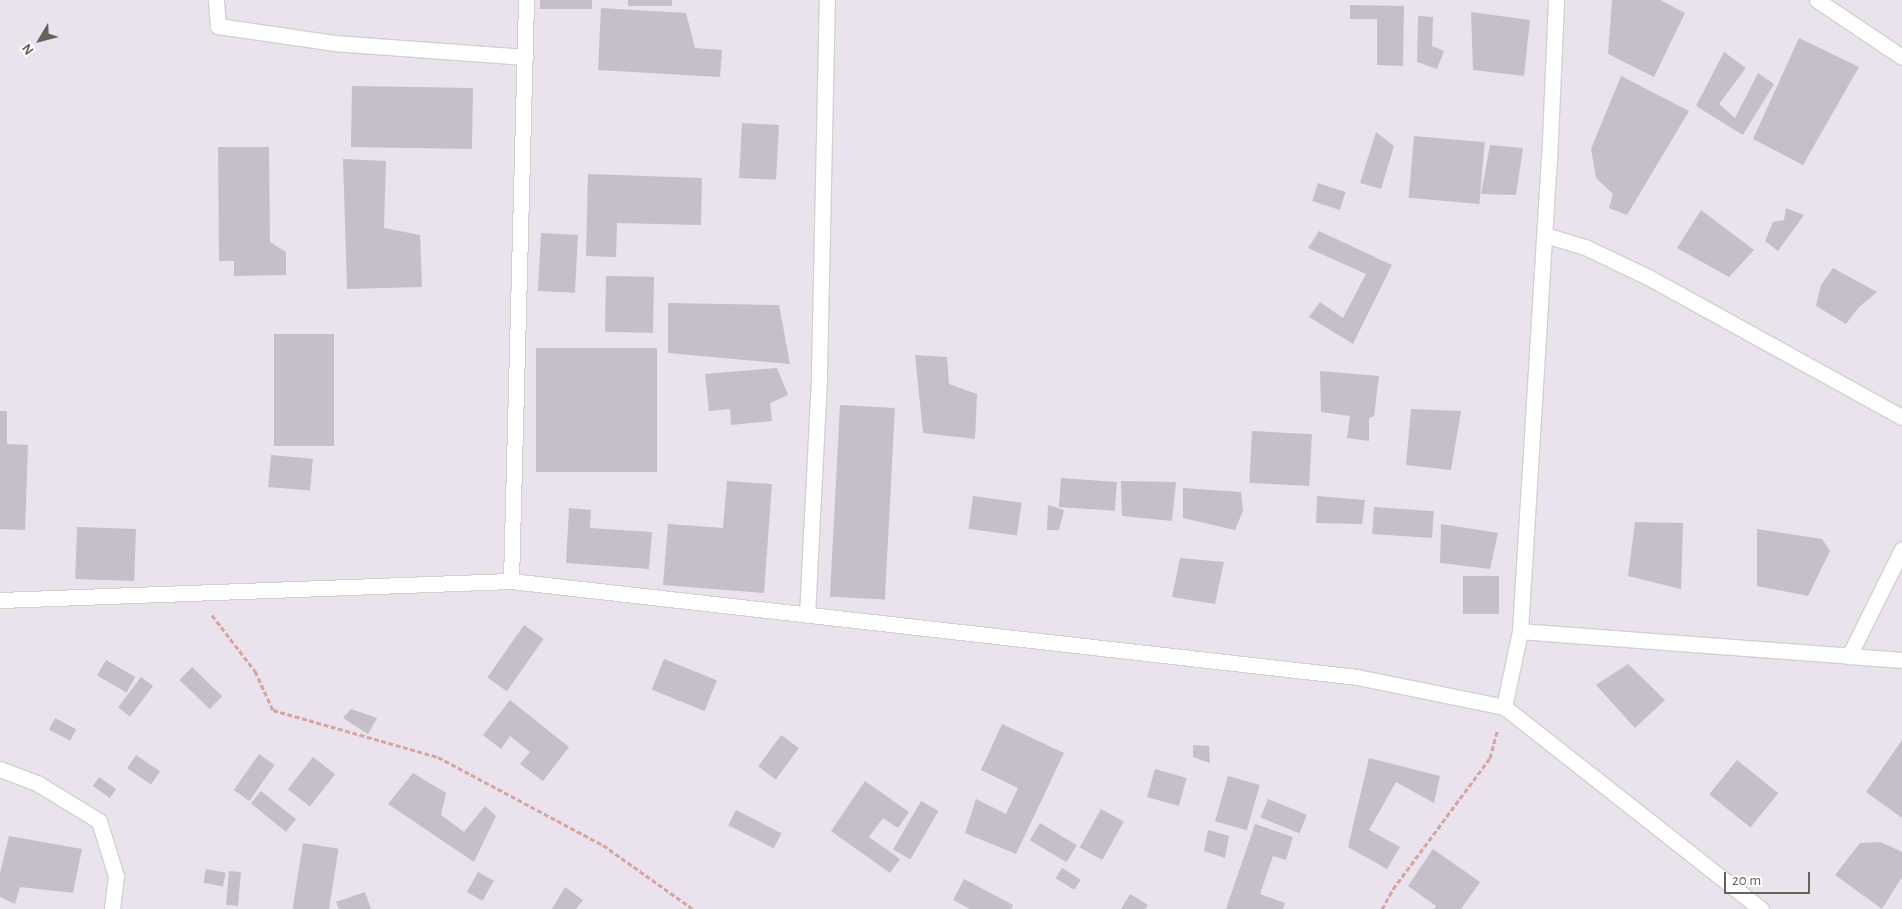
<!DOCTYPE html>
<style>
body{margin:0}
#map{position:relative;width:1902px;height:909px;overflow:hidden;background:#eae3ee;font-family:"Alegreya Sans",sans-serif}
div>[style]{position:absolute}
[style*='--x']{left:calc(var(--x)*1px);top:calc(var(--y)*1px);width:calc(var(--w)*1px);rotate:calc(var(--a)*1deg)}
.building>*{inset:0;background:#c4bfc9;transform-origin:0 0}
.path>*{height:3px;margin-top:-1.5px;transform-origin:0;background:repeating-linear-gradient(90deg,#d7a5a0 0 5px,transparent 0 7.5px)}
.roads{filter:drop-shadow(1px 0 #cfd3cc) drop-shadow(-1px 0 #cfd3cc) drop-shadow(0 1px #cfd3cc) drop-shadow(0 -1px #cfd3cc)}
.minor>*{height:15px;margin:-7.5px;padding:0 7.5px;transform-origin:7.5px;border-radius:7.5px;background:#fff}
span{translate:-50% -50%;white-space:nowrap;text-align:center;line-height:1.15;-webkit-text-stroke:4px #fff;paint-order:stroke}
.north{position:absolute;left:15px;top:15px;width:50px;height:50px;-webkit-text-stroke:4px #fff;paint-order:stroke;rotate:233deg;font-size:14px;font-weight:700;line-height:20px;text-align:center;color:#61645b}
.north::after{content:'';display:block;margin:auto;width:18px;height:22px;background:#61645b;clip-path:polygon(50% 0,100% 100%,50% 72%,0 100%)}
.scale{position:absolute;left:1724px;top:872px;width:86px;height:22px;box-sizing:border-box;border:2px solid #61645b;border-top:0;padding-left:6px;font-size:15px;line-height:18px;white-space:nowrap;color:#61645b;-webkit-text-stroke:4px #fff;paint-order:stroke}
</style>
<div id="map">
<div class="building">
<div style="left:540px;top:0;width:52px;height:9px"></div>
<div style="left:628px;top:0;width:44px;height:6px"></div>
<div style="clip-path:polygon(1612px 0,1660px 0,1685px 13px,1654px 77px,1608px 54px)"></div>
<div style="clip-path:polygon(1350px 5px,1404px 6px,1403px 66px,1377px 65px,1377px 19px,1350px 19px)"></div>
<div style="clip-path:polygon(601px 8px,686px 13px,695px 48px,722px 50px,720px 77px,598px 70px)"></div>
<div style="clip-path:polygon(1471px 12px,1530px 20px,1524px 76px,1473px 70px)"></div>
<div style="clip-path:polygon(1418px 16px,1433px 17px,1432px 46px,1444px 51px,1437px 69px,1417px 62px)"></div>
<div style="clip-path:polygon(1799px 38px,1859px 67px,1803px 165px,1753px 139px)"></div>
<div style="clip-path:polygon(1724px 52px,1746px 68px,1719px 104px,1735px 118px,1758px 73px,1774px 84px,1743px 135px,1696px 106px)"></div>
<div style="clip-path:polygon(1621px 76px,1689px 111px,1627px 215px,1609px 208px,1613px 194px,1596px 178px,1591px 149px)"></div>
<div style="left:352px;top:86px;width:121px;height:61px;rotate:1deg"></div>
<div style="left:742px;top:123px;width:37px;height:55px;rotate:3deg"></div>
<div style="clip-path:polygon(1376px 132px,1394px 146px,1381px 189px,1360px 183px)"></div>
<div style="left:1414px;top:136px;width:71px;height:62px;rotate:5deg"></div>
<div style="clip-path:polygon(1490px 145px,1523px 148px,1516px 195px,1481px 194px)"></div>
<div style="clip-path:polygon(218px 147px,269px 147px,270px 242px,286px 252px,286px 275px,234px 276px,234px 261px,219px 261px)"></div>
<div style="clip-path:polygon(343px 159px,386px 161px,384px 228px,420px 235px,422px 287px,347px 289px)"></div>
<div style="clip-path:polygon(588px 174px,702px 178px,701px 225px,617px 223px,616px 257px,586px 256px)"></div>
<div style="left:1318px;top:183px;width:29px;height:19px;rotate:18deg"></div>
<div style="clip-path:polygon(1786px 208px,1804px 215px,1778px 251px,1765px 241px,1773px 222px,1784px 220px)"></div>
<div style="clip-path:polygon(1701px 210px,1754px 250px,1729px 277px,1677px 248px)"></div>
<div style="clip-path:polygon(1319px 231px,1392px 265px,1353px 344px,1309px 317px,1320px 302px,1343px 318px,1366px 274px,1308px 248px)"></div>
<div style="left:541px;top:233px;width:37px;height:58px;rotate:3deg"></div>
<div style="clip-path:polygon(1833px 268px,1877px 292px,1859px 307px,1846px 324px,1816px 306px,1821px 285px)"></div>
<div style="left:606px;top:276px;width:48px;height:56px;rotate:1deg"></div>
<div style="clip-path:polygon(668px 303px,779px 305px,790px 364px,668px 353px)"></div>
<div style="left:274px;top:334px;width:60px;height:112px"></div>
<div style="left:536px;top:348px;width:121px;height:124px"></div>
<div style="clip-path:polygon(915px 355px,947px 357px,949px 384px,977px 394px,975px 439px,923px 433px)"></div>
<div style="clip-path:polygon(777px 368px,788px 395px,770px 403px,772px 421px,731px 425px,730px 409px,709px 411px,705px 374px)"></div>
<div style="clip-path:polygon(1320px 371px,1379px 376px,1374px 416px,1369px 418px,1369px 441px,1347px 438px,1350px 416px,1321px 412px)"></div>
<div style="left:840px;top:405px;width:55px;height:192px;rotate:3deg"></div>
<div style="clip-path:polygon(1411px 409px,1461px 411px,1451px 470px,1406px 465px)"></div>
<div style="clip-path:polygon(0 411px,7px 411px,7px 444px,28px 445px,25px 530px,0 529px)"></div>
<div style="left:1252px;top:431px;width:60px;height:52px;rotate:3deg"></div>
<div style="left:271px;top:455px;width:42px;height:32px;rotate:5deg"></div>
<div style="left:1061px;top:478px;width:56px;height:29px;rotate:4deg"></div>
<div style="clip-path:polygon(727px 481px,772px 484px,764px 593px,663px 585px,668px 524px,723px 528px)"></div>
<div style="clip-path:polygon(1121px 481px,1176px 482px,1172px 521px,1122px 516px)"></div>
<div style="clip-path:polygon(1183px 488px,1241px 492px,1243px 511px,1235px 530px,1183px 518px)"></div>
<div style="left:973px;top:496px;width:49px;height:33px;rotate:8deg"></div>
<div style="clip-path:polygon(1317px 496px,1365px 500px,1362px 524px,1316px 523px)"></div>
<div style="clip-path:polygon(1048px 505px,1064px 510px,1059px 530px,1047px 530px)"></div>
<div style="left:1374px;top:507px;width:60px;height:27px;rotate:4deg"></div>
<div style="clip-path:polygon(569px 508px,591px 510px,590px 528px,652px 532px,649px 569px,566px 563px)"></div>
<div style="clip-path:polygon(1635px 522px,1683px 523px,1681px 589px,1628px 576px)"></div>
<div style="clip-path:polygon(1441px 524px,1498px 533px,1490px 569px,1440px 563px)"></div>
<div style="left:77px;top:527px;width:59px;height:52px;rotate:2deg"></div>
<div style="clip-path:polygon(1757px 529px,1822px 539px,1830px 551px,1808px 596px,1757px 586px)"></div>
<div style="clip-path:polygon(1180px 558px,1224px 562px,1215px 604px,1172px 597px)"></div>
<div style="left:1463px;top:576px;width:36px;height:38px"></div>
<div style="left:524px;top:625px;width:24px;height:64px;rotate:35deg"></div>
<div style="left:664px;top:659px;width:57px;height:33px;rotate:22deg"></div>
<div style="left:106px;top:660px;width:34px;height:18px;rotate:30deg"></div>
<div style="clip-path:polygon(1628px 664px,1665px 700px,1635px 728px,1596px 685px)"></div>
<div style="left:192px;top:667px;width:42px;height:18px;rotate:44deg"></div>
<div style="left:141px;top:677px;width:15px;height:38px;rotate:37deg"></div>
<div style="clip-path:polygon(510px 700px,569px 747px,543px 781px,520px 764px,530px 752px,510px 736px,501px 749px,483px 735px)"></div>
<div style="clip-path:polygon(351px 709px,377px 718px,368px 734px,343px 718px)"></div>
<div style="left:55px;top:718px;width:24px;height:13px;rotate:28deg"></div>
<div style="clip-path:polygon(1002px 724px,1064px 753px,1016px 854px,965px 833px,976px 799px,1006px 814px,1018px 788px,981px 770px)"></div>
<div style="left:781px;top:735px;width:22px;height:39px;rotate:36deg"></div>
<div style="clip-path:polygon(1902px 740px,1902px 818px,1866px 792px)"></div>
<div style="clip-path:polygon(1193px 745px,1209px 746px,1210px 763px,1193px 757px)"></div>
<div style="left:259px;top:754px;width:19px;height:44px;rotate:35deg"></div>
<div style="left:136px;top:755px;width:29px;height:16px;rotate:34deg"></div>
<div style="left:313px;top:757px;width:28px;height:41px;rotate:38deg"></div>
<div style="clip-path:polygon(1369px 758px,1440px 776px,1434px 803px,1396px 782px,1369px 830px,1400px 847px,1387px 869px,1348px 847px)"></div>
<div style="left:1737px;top:760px;width:53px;height:44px;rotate:39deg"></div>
<div style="left:1155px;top:769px;width:33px;height:29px;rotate:16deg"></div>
<div style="clip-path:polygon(413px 773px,446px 793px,441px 815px,464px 832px,485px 806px,496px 816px,474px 862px,388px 804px)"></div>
<div style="left:1228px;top:776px;width:33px;height:47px;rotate:16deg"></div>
<div style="left:99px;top:777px;width:21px;height:11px;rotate:35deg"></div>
<div style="clip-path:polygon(865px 781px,909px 812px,898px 828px,883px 818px,869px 837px,900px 859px,890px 873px,831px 831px)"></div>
<div style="left:261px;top:791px;width:45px;height:16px;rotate:39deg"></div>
<div style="left:1268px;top:799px;width:42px;height:20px;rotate:22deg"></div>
<div style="left:921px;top:801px;width:20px;height:56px;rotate:30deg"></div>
<div style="left:1101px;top:809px;width:26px;height:44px;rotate:29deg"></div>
<div style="left:736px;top:810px;width:51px;height:17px;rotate:27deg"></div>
<div style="left:1040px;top:823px;width:43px;height:20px;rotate:31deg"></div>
<div style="clip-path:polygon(1255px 824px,1293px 837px,1286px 860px,1273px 856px,1260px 894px,1285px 903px,1283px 909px,1226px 909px)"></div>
<div style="clip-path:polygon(1208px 830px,1229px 836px,1225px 858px,1204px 851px)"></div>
<div style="clip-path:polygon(9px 836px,82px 849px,73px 893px,20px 887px,15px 904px,0 897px,0 873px)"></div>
<div style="clip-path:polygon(1881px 842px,1902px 852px,1902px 877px,1882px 909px,1835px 875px,1860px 843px)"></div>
<div style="left:303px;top:843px;width:36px;height:67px;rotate:9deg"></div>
<div style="clip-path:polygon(1433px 849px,1480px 882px,1461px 909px,1434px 909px,1436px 906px,1408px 886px)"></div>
<div style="left:1062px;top:868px;width:22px;height:12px;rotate:32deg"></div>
<div style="left:206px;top:869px;width:20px;height:14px;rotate:11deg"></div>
<div style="left:229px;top:871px;width:12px;height:34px;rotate:5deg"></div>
<div style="left:478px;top:872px;width:18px;height:23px;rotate:29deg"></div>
<div style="clip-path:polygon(964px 879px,1013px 905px,1011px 909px,970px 909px,953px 900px)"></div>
<div style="clip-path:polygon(565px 887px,583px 900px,576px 909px,552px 909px)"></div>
<div style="clip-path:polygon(365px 892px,371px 909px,339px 909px,336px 902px)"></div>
<div style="clip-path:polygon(1130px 894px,1148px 905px,1145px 909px,1121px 909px)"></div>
</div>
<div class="path">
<div style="--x:212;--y:615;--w:71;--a:52.5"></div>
<div style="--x:255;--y:671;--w:43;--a:65.2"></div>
<div style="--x:273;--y:710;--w:172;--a:15.9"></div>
<div style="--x:438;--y:757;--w:187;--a:28.1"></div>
<div style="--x:603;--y:845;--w:110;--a:35.4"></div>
<div style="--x:1382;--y:909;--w:23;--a:-61"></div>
<div style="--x:1393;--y:889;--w:163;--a:-53.5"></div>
<div style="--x:1490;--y:758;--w:28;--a:-75"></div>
</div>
<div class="roads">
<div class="minor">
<div style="--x:216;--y:0;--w:26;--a:86"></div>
<div style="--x:218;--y:26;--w:117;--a:8.3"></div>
<div style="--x:334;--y:43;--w:192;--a:4.2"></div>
<div style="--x:1817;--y:0;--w:102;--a:33.8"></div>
<div style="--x:1545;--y:235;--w:42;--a:16.7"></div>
<div style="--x:1585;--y:247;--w:70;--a:25.5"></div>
<div style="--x:1648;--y:277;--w:290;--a:28.9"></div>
<div style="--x:511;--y:581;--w:581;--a:-88.52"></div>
<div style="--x:0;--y:600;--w:511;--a:-2.13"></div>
<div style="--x:511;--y:581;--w:851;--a:6.47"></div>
<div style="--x:1357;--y:677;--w:150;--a:11.5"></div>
<div style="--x:807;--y:615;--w:241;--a:-87.1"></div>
<div style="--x:819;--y:374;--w:374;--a:-88.8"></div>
<div style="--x:1520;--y:631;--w:470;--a:-86.5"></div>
<div style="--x:1549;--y:162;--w:162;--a:-87.5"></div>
<div style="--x:1849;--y:656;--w:53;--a:4.3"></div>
<div style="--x:0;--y:769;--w:40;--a:21"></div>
<div style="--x:37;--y:783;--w:73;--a:31.5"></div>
<div style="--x:99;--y:821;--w:58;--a:72.8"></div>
<div style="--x:116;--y:876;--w:33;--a:97"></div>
<div style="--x:1761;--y:909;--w:327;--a:-141.8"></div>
<div style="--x:1504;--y:707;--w:78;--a:-78.1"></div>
<div style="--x:1520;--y:631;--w:330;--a:4.3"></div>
<div style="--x:1849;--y:656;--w:119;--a:-63.6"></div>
</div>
</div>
<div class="north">N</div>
<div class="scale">20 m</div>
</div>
